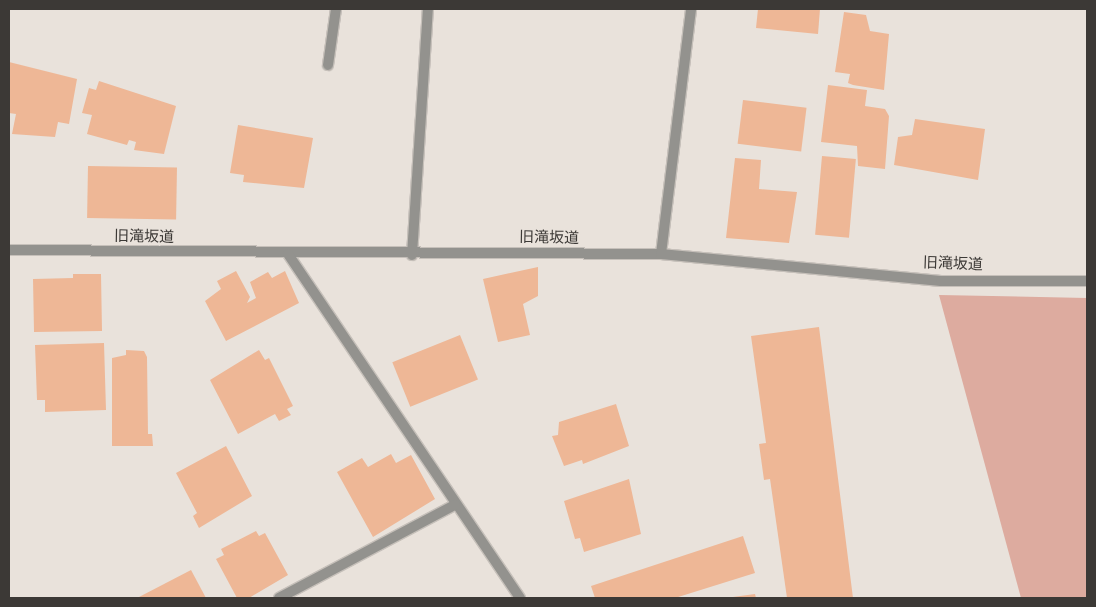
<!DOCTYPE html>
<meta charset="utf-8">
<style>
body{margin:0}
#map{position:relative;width:1096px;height:607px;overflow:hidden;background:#e9e2db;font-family:"Source Sans 3","Noto Sans JP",sans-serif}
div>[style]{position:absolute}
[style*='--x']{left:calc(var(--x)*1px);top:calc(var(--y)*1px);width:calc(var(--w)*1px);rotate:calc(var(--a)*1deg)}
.green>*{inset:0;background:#ddab9f}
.building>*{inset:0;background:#eeb796;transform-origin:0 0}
.roads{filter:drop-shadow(1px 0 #c6c0ba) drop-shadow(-1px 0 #c6c0ba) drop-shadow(0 1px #c6c0ba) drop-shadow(0 -1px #c6c0ba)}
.lane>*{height:10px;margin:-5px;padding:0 5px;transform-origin:5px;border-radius:5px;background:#93928e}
.street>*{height:10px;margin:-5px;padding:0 5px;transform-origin:5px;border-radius:5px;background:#93928e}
span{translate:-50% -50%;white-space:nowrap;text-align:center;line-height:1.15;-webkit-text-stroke:4px #e9e2db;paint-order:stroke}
.street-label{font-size:15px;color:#3c3936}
.frame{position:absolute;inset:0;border:10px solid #3c3936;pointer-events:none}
</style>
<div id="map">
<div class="green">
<div style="clip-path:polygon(939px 295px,1087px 298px,1087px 598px,1021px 598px)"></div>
</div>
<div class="building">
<div style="clip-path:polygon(758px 9px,820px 9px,818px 34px,756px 28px)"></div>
<div style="clip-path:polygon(844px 12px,866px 15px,870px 31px,889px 34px,884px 90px,853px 85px,848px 83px,850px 74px,835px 72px)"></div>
<div style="clip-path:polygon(9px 62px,77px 79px,69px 124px,58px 122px,55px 137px,12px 134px,16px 114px,9px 113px)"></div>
<div style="clip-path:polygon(99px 81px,176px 106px,164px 154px,134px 150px,136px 142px,129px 140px,127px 145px,87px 134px,92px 115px,82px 113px,89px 88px,96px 90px)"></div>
<div style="clip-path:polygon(828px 85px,867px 90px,865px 106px,885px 109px,889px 116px,885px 169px,858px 166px,857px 146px,821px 142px)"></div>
<div style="left:743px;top:100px;width:64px;height:44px;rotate:7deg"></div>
<div style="clip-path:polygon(915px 119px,985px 129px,978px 180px,894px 165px,898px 137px,912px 135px)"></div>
<div style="clip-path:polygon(238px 125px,313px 138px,304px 188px,243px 182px,244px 175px,230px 173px)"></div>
<div style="left:822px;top:156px;width:34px;height:79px;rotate:5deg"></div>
<div style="clip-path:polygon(735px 158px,761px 160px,759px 189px,797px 192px,789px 243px,726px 238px)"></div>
<div style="left:88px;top:166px;width:89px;height:52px;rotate:1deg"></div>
<div style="clip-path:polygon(538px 267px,538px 296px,523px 304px,530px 335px,498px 342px,483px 279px)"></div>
<div style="clip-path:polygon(236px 271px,250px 297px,247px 303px,256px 298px,250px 282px,268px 272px,272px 278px,285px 271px,299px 303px,226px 341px,205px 301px,221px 289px,217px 281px)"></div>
<div style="clip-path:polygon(73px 274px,101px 274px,102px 331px,34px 332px,33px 279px,73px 278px)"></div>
<div style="clip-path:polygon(819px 327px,853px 598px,787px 598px,770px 479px,764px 480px,759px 444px,766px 443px,751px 336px)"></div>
<div style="left:460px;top:335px;width:48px;height:73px;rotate:68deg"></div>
<div style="clip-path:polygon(104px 343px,106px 410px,45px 412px,45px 400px,37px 400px,35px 345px)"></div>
<div style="clip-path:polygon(126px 350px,144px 351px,147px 357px,148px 434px,152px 434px,153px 446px,112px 446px,112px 358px,126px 355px)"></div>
<div style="clip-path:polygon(259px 350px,265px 360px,269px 358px,293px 406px,287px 409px,291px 415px,279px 421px,275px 414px,238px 434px,210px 380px)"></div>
<div style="clip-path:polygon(616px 404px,629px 446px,583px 464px,582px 460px,564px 466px,552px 436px,558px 435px,559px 422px)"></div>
<div style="clip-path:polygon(226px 446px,252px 496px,199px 528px,193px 516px,197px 513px,176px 473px)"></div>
<div style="clip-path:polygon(391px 454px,396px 463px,411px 455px,435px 499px,373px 537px,337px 472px,362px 458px,368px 467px)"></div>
<div style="clip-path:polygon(629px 479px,641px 534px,584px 552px,580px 538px,575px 539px,564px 501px)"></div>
<div style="clip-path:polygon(256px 531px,259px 536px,265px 533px,288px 575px,249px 598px,237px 598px,216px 559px,224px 555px,221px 549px)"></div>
<div style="clip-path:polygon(743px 536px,755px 573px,675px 598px,595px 598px,591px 586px)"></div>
<div style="clip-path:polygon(191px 570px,206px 598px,140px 598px,139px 597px)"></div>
<div style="clip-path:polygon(755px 594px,756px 598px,733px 598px,733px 597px)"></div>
</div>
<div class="roads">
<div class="lane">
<div style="--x:661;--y:254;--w:247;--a:-83"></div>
</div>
<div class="street">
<div style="--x:328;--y:65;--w:57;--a:-81.9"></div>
<div style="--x:9;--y:250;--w:652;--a:0.35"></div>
<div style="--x:661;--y:254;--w:281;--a:5.5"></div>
<div style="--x:941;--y:281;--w:146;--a:0"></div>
<div style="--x:288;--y:254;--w:415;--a:56"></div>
<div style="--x:412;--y:255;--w:247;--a:-86.3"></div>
<div style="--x:279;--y:598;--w:199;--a:-27.9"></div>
</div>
</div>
<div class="street-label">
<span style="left:144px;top:237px;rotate:1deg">旧滝坂道</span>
<span style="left:549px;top:238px;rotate:1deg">旧滝坂道</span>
<span style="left:953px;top:264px;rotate:2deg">旧滝坂道</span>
</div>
<div class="frame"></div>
</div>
